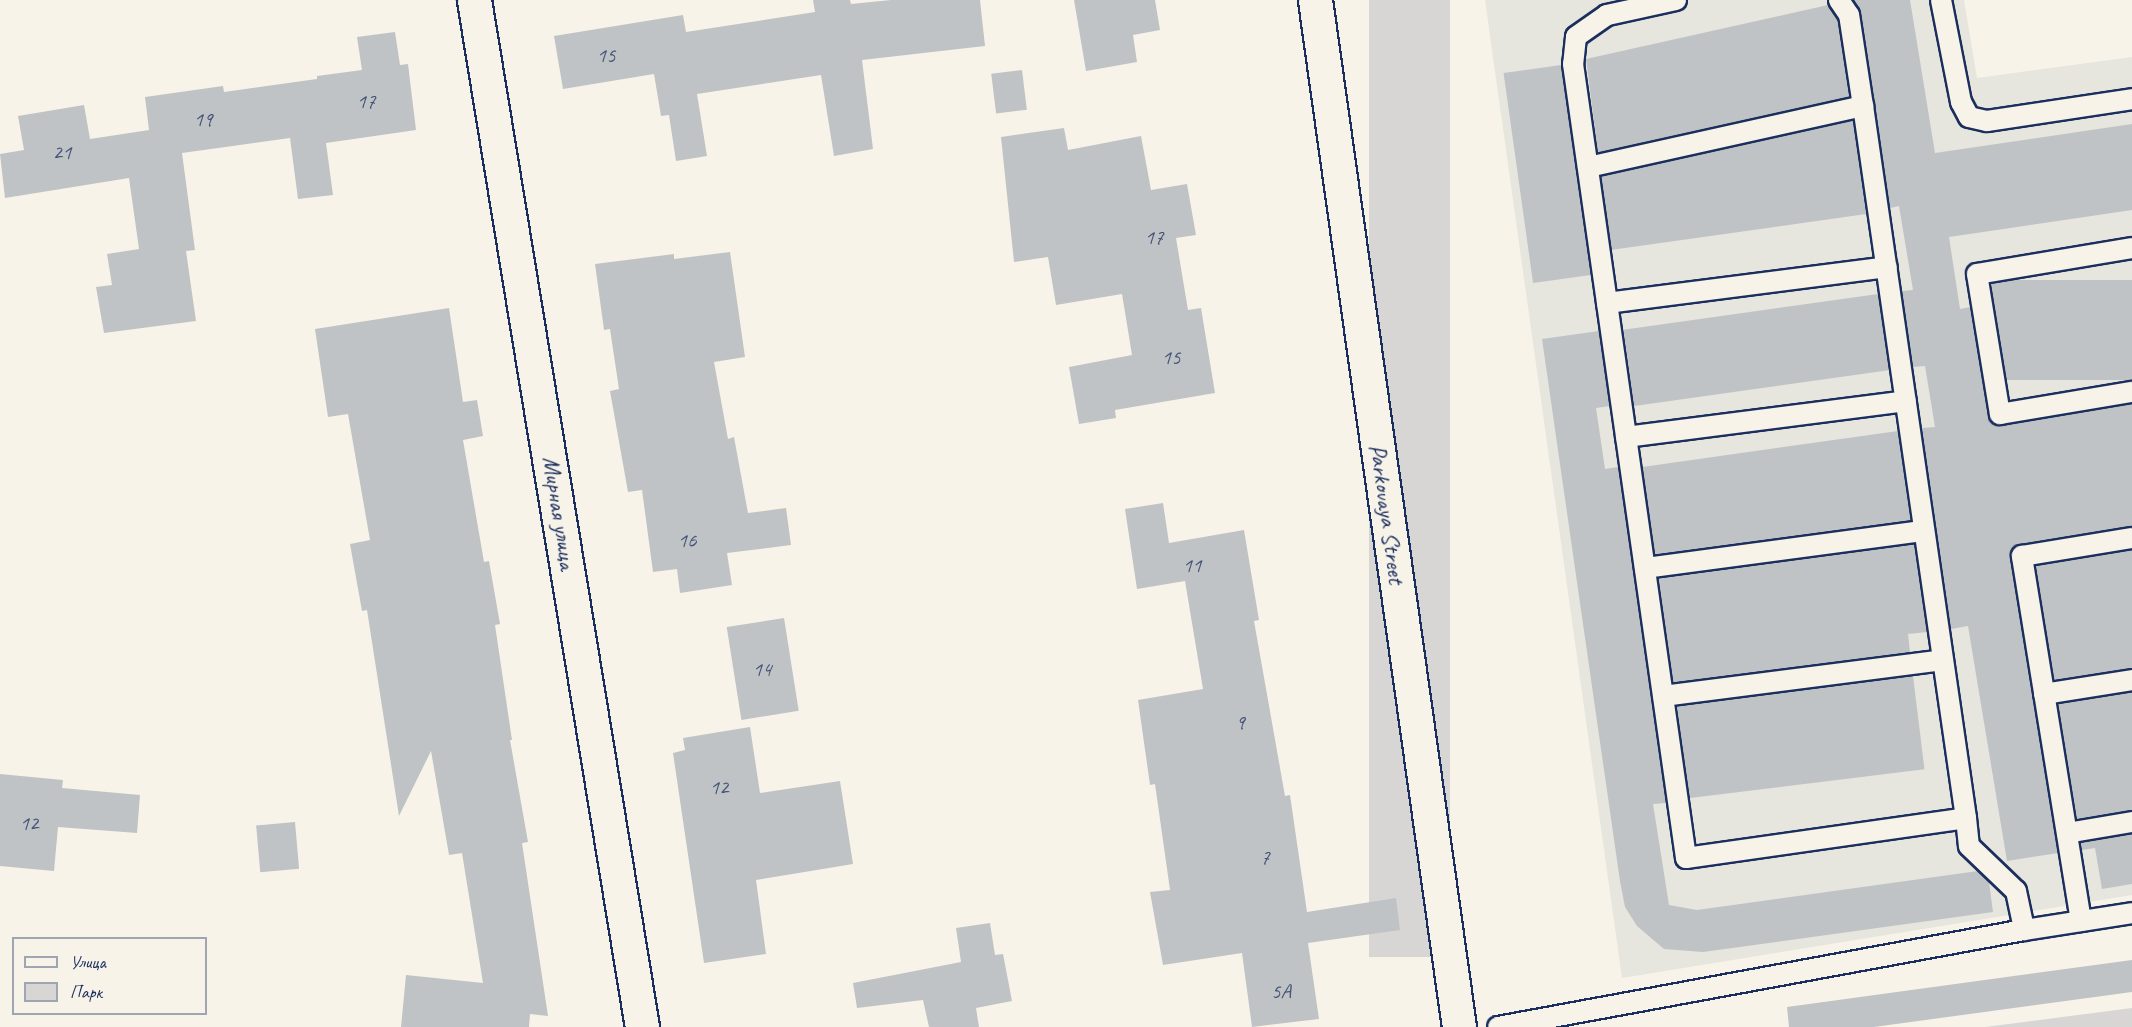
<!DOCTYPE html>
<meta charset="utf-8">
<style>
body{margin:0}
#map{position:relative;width:2132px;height:1027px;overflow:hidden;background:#f7f3e8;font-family:Caveat,sans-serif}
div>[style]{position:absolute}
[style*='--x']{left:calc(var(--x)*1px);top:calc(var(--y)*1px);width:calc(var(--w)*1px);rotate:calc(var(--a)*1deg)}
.built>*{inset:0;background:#e6e5de}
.green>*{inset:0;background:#d7d6d4;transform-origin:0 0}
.building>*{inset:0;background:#c0c3c5;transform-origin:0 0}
.roads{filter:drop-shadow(2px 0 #1b2f5e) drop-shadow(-2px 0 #1b2f5e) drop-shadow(0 2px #1b2f5e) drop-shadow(0 -2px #1b2f5e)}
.lane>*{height:20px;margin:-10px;padding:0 10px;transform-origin:10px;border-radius:10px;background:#f7f3e8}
.street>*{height:33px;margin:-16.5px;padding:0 16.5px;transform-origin:16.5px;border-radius:16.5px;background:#f7f3e8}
span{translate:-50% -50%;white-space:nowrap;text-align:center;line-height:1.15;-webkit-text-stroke:4.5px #f7f3e8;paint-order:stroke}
.number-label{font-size:21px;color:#445478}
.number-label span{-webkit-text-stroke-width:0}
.street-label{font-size:24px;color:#1b2f5e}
.legend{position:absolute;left:12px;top:937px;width:195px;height:78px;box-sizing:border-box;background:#f7f3e8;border:2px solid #9fa5b1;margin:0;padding:8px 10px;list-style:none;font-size:18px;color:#1b2f5e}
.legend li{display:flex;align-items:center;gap:12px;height:30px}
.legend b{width:30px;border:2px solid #9fa5b1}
</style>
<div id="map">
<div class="built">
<div style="clip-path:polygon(1485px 0,1964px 0,1977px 78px,2132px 57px,2132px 895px,1622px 978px)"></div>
</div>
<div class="green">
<div style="left:1369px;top:0;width:81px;height:957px"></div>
<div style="clip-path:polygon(2132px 1008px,2132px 1027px,1985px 1027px)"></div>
</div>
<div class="building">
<div style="clip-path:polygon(813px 0,850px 0,851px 4px,891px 0,980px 0,985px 46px,862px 60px,873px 149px,834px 156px,821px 75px,697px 94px,707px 156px,676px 161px,669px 115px,661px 116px,654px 74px,563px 89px,554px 36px,683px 15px,686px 32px,815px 12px)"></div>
<div style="clip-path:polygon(1074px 0,1155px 0,1160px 30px,1133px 35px,1137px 62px,1086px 71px)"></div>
<div style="clip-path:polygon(1853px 0,1910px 0,1935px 153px,2132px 124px,2132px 210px,1949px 237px,1960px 309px,1970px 307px,1991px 422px,2002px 426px,2132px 404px,2132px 526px,2020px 544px,2011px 552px,2058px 853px,2007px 861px,1968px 626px,1951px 629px,1922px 428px,1935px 427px,1925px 366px,1913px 367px,1902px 291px,1913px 290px,1899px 206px,1890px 208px,1861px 13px)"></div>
<div style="clip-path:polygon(1828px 5px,1838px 19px,1849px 97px,1598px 153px,1586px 59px)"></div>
<div style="clip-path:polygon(395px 32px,400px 65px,408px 64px,416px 130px,326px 143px,333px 195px,298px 199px,290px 138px,182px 153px,195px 250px,186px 251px,196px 321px,104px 333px,96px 287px,112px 285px,107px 254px,139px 249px,129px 178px,5px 198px,0 154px,24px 150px,18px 116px,84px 105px,90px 139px,149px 130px,145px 97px,223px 86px,224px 92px,317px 79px,317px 76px,362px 70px,357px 37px)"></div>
<div style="left:1561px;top:65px;width:212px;height:58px;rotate:82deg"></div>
<div style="left:1022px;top:70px;width:40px;height:31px;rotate:83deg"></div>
<div style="left:1853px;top:121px;width:94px;height:258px;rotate:82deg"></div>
<div style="clip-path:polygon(1064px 128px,1068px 150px,1141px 136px,1151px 190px,1187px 184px,1196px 235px,1176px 238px,1188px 310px,1201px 308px,1215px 393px,1115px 410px,1116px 418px,1079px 424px,1069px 367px,1132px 355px,1122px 294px,1056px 305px,1048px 257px,1014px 262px,1001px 137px)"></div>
<div style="clip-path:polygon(730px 252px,745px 357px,714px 362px,728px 439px,734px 437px,748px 513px,786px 508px,791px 545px,727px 553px,732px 585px,680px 593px,677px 569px,653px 572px,642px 490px,628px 492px,610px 391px,619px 389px,610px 329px,604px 330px,595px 264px,674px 254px,674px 259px)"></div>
<div style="left:2132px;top:280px;width:100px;height:140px;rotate:90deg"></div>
<div style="left:1878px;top:294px;width:77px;height:257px;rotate:82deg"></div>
<div style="clip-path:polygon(449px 308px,463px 402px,477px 400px,483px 436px,463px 440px,484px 562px,489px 561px,500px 624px,495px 625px,512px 740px,510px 740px,528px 842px,522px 843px,548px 1016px,530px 1014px,529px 1027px,401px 1027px,406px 975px,483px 983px,462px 853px,449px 855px,431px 751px,399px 816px,367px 610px,362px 611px,350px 544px,370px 540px,348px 414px,328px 417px,315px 329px)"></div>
<div style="clip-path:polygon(1599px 331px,1610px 406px,1596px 408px,1605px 469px,1618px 467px,1666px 803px,1653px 804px,1669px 905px,1697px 910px,1978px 871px,1989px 882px,1993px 912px,1703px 952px,1664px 949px,1637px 926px,1625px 907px,1620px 881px,1542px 339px)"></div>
<div style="left:1898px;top:431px;width:91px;height:258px;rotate:82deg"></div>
<div style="clip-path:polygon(1163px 503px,1169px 543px,1244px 530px,1259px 620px,1254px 621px,1285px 796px,1290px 795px,1307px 912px,1396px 898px,1400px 930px,1308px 943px,1319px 1019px,1252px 1027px,1242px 953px,1163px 965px,1150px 892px,1170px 890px,1155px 784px,1150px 785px,1138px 700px,1203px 689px,1185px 581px,1137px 589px,1125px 509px)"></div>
<div style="clip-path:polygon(1914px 544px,1927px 632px,1908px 634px,1910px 652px,1673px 683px,1658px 578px)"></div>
<div style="clip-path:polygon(2132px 550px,2132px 668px,2054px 680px,2036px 566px)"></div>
<div style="left:784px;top:618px;width:94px;height:58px;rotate:81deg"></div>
<div style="left:1913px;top:676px;width:94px;height:238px;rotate:83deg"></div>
<div style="clip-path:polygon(2132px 692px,2132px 810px,2077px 819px,2058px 704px)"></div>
<div style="clip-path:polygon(750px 727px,760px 793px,840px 781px,853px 864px,756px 880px,766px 954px,704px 963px,673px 753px,685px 750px,683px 738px)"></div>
<div style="clip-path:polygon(0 774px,63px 780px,62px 788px,140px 795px,137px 833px,58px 827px,54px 871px,0 866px)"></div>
<div style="left:295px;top:822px;width:47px;height:39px;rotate:85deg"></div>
<div style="clip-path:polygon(2132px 834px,2132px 884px,2102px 889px,2095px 848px,2082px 850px,2081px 843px)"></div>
<div style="clip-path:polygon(990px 923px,995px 955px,1003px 954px,1012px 1001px,976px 1008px,979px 1027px,929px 1027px,923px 1000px,857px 1008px,853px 983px,961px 962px,956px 928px)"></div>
<div style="clip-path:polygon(2132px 960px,2132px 992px,1874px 1027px,1789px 1027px,1787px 1007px)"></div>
</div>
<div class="roads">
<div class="lane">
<div style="--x:1676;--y:0;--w:71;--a:167.7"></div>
<div style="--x:1607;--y:15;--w:38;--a:145"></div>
<div style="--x:1576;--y:37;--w:27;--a:96"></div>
<div style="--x:1573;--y:64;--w:802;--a:81.9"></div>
<div style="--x:1686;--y:858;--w:283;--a:-8.1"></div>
<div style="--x:1966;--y:818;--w:719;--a:-98.23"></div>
<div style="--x:1863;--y:106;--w:92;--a:-98.7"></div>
<div style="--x:1849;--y:15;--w:18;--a:-124"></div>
<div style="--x:1941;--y:0;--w:104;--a:78.9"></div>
<div style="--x:1961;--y:102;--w:17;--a:62"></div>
<div style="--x:1969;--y:117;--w:18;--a:13"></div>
<div style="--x:1987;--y:121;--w:147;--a:-8.6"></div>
<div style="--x:1588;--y:167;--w:282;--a:-12.5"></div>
<div style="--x:2132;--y:248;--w:157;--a:170.5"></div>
<div style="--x:1977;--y:274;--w:142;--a:80.7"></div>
<div style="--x:2000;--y:414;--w:134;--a:-9.5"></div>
<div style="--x:1607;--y:303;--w:282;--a:-7.3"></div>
<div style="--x:1626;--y:437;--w:282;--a:-7.3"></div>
<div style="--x:1645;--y:568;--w:281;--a:-7.6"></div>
<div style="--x:2044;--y:694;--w:89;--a:-9"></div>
<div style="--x:1663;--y:696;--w:282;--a:-7.3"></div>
<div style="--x:1966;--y:818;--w:28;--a:84"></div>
<div style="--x:1969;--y:846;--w:65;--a:43.8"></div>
<div style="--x:2016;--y:891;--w:40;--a:78"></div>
<div style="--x:2067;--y:833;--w:66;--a:-9.6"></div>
<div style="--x:2081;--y:921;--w:370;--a:-99.2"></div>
<div style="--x:2022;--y:556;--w:111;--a:-9.3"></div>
<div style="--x:1498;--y:1027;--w:535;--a:-10.45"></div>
<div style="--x:2024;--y:930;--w:109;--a:-8.9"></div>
</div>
<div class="street">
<div style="--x:474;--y:0;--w:1041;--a:80.71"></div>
<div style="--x:1315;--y:0;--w:1037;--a:82.02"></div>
</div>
</div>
<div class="number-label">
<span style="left:606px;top:55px">15</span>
<span style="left:366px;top:101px">17</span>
<span style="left:203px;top:119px">19</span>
<span style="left:62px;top:152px">21</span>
<span style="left:1154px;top:237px">17</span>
<span style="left:1171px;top:357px">15</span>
<span style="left:687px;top:540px">16</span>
<span style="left:1192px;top:565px">11</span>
<span style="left:762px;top:669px">14</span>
<span style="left:1240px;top:722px">9</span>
<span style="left:719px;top:787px">12</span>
<span style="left:29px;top:823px">12</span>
<span style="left:1265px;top:857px">7</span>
<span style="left:1281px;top:991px">5А</span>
</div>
<div class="street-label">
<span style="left:559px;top:513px;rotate:81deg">Мирная улица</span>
<span style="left:1387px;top:514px;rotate:82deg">Parkovaya Street</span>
</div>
<ul class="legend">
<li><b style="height:8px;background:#f7f3e8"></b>Улица</li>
<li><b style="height:16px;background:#d7d6d4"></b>Парк</li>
</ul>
</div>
